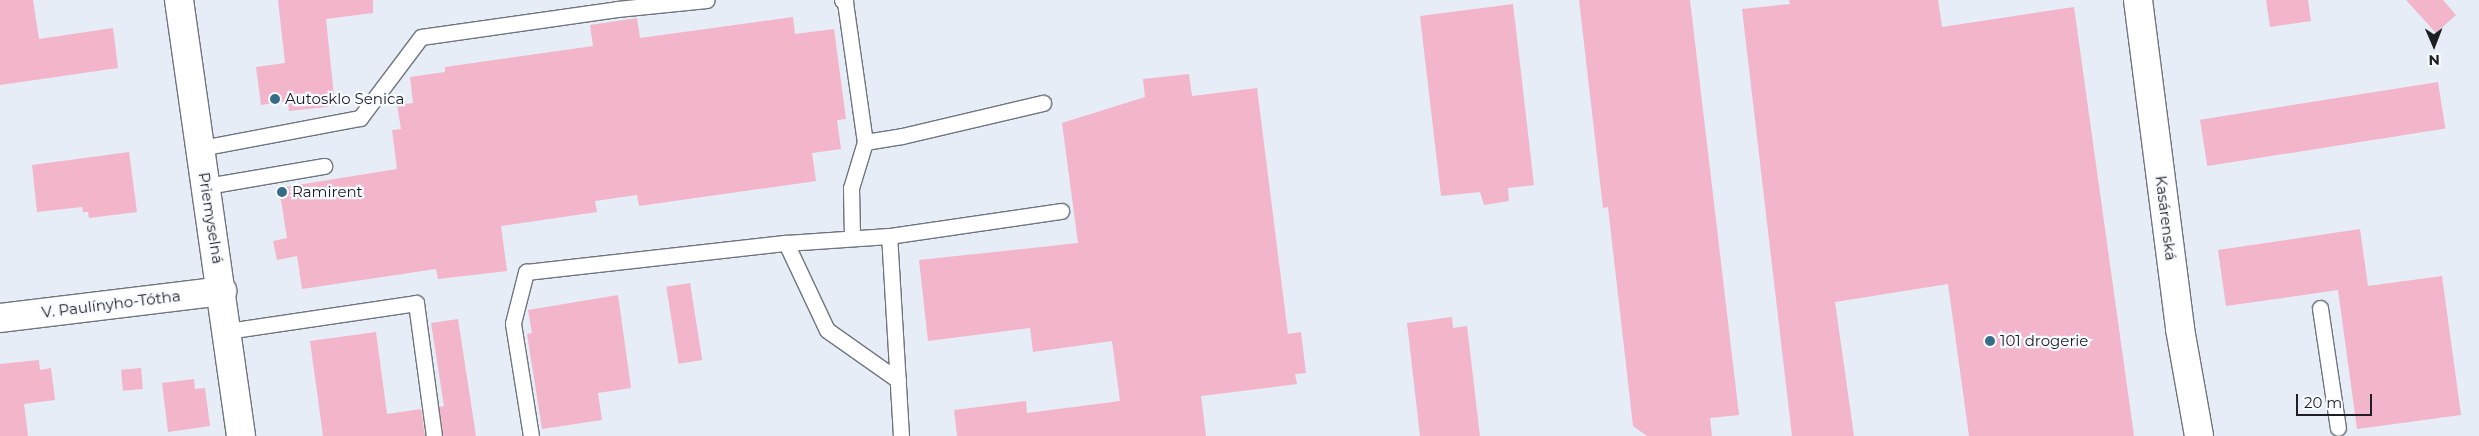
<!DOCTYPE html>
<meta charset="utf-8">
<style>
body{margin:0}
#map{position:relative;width:2479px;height:436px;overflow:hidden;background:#e6edf7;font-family:Montserrat,sans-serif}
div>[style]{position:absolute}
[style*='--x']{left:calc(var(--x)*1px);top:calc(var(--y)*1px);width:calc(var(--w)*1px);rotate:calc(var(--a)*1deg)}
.building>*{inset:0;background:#f2b5c9;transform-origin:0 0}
.roads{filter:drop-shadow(1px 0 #6f757e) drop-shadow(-1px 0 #6f757e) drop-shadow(0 1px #6f757e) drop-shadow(0 -1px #6f757e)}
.lane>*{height:15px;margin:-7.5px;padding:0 7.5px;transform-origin:7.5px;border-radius:7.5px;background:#fff}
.street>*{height:28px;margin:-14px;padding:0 14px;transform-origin:14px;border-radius:14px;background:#fff}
.dots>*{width:14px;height:14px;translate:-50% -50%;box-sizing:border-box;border:2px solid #f7fafe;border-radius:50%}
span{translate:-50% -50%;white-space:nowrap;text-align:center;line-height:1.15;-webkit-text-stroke:4.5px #f7fafe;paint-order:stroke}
.poi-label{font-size:15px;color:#1d1f23}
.left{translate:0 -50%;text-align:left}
.street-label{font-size:15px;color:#1d1f23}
.north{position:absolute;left:2409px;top:20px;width:50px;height:50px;-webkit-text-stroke:4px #f7fafe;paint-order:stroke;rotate:179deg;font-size:14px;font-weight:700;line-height:20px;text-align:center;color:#1d1f23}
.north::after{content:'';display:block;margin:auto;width:18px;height:22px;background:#1d1f23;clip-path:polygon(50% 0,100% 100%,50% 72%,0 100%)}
.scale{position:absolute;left:2296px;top:394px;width:76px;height:22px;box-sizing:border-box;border:2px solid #1d1f23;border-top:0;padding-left:6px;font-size:15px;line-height:18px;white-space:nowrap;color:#1d1f23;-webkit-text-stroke:4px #f7fafe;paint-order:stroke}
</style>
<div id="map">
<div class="building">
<div style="clip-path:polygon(0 0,33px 0,39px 39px,113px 28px,118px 68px,0 85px)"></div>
<div style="clip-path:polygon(278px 0,373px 0,373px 13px,326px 19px,335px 106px,289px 111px,288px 101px,261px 105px,256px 67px,285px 63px)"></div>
<div style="clip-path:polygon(1579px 0,1690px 0,1739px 415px,1710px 418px,1712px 436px,1647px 436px,1633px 426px,1608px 207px,1603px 208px)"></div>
<div style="clip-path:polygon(1789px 0,1938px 0,1942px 27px,2074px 7px,2134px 436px,1969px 436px,1948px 284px,1835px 302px,1854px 436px,1792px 436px,1742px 9px,1790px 4px)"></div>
<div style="clip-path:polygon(2266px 0,2308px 0,2311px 21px,2270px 27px)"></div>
<div style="clip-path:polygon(2406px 0,2443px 0,2456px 15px,2436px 33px)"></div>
<div style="clip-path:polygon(1513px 4px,1534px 185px,1508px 188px,1509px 201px,1484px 205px,1480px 192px,1441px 196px,1420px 16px)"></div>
<div style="clip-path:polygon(793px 17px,795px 34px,834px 29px,846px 119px,837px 120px,841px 149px,812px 153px,816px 181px,639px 206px,637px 195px,595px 201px,597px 212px,501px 226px,507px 271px,438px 279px,436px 269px,302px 289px,297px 256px,277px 260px,273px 241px,287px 238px,279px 188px,397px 169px,392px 130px,401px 129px,397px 105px,413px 103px,410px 77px,445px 72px,445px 67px,593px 46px,590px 25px,637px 18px,640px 38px)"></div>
<div style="clip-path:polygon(1189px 74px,1192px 96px,1257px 88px,1288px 334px,1301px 332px,1306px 373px,1295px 374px,1297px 384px,1201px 396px,1206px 436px,957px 436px,954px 410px,1026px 401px,1027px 413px,1120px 401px,1112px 341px,1033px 352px,1030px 328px,928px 341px,919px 260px,1078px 243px,1062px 123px,1145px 97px,1143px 79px)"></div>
<div style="left:2438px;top:82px;width:47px;height:241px;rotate:81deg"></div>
<div style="clip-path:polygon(129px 152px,137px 212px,89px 218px,88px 212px,83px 212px,82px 207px,37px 212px,32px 165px)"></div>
<div style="clip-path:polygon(2360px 229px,2368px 286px,2442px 276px,2461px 415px,2357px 429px,2338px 290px,2226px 306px,2218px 250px)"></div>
<div style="left:690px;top:283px;width:78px;height:24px;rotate:81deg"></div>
<div style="clip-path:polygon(618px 295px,631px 388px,598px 393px,602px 420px,542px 429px,527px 334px,532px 333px,528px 310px)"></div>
<div style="clip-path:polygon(1452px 317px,1453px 328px,1467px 326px,1480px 436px,1420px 436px,1407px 323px)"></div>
<div style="clip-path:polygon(458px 319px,476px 436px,443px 436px,439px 407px,444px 406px,431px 323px)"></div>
<div style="clip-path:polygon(376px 332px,387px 414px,421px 409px,425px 436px,323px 436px,310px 341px)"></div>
<div style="clip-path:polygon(39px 360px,40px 370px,51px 368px,55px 400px,24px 404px,28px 436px,0 436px,0 364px)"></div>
<div style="left:141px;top:368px;width:21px;height:20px;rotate:85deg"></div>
<div style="clip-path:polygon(194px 379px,195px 389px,205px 388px,210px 426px,168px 432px,162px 383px)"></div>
</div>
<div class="roads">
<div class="lane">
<div style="--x:842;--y:0;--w:4;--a:34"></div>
<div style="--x:845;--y:2;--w:141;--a:81.9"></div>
<div style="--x:865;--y:142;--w:48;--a:106.9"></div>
<div style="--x:851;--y:188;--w:49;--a:88.8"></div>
<div style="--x:865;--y:142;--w:37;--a:-9"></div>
<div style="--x:902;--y:136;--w:145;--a:-13.2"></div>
<div style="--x:201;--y:148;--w:162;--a:-10.7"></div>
<div style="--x:360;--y:118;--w:101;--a:-53"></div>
<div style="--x:421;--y:37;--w:198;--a:-8.1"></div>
<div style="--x:617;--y:9;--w:90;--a:-5.7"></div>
<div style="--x:207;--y:186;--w:119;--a:-9.7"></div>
<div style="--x:786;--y:243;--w:96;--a:64.8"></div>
<div style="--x:827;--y:330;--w:87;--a:35.2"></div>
<div style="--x:2320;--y:308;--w:121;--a:81.5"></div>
<div style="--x:227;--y:331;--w:191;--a:-8.4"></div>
<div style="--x:416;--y:303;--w:134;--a:82.3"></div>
<div style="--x:531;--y:436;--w:114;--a:-99.1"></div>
<div style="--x:513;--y:323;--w:53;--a:-75.7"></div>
<div style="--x:526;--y:272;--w:262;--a:-6.4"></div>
<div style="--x:786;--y:243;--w:103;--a:-3.9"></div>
<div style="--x:901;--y:436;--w:200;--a:-93.4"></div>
<div style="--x:889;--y:236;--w:174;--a:-8.3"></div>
</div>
<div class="street">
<div style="--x:179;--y:0;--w:440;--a:81.9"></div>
<div style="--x:2138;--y:0;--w:332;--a:82.7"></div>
<div style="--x:2180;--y:329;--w:109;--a:79.9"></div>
<div style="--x:0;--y:318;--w:224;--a:-6.9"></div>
</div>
</div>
<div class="dots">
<div style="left:275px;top:99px;background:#356d87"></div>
<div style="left:282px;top:192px;background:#356d87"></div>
<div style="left:1990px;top:341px;background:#356d87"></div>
</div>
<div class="poi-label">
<span class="left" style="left:285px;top:99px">Autosklo Senica</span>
<span class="left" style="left:292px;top:192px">Ramirent</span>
<span class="left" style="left:2000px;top:341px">101 drogerie</span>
</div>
<div class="street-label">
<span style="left:211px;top:218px;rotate:81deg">Priemyselná</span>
<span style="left:2166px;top:218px;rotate:83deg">Kasárenská</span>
<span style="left:111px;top:304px;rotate:-7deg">V. Paulínyho-Tótha</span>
</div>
<div class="north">N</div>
<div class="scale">20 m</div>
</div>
